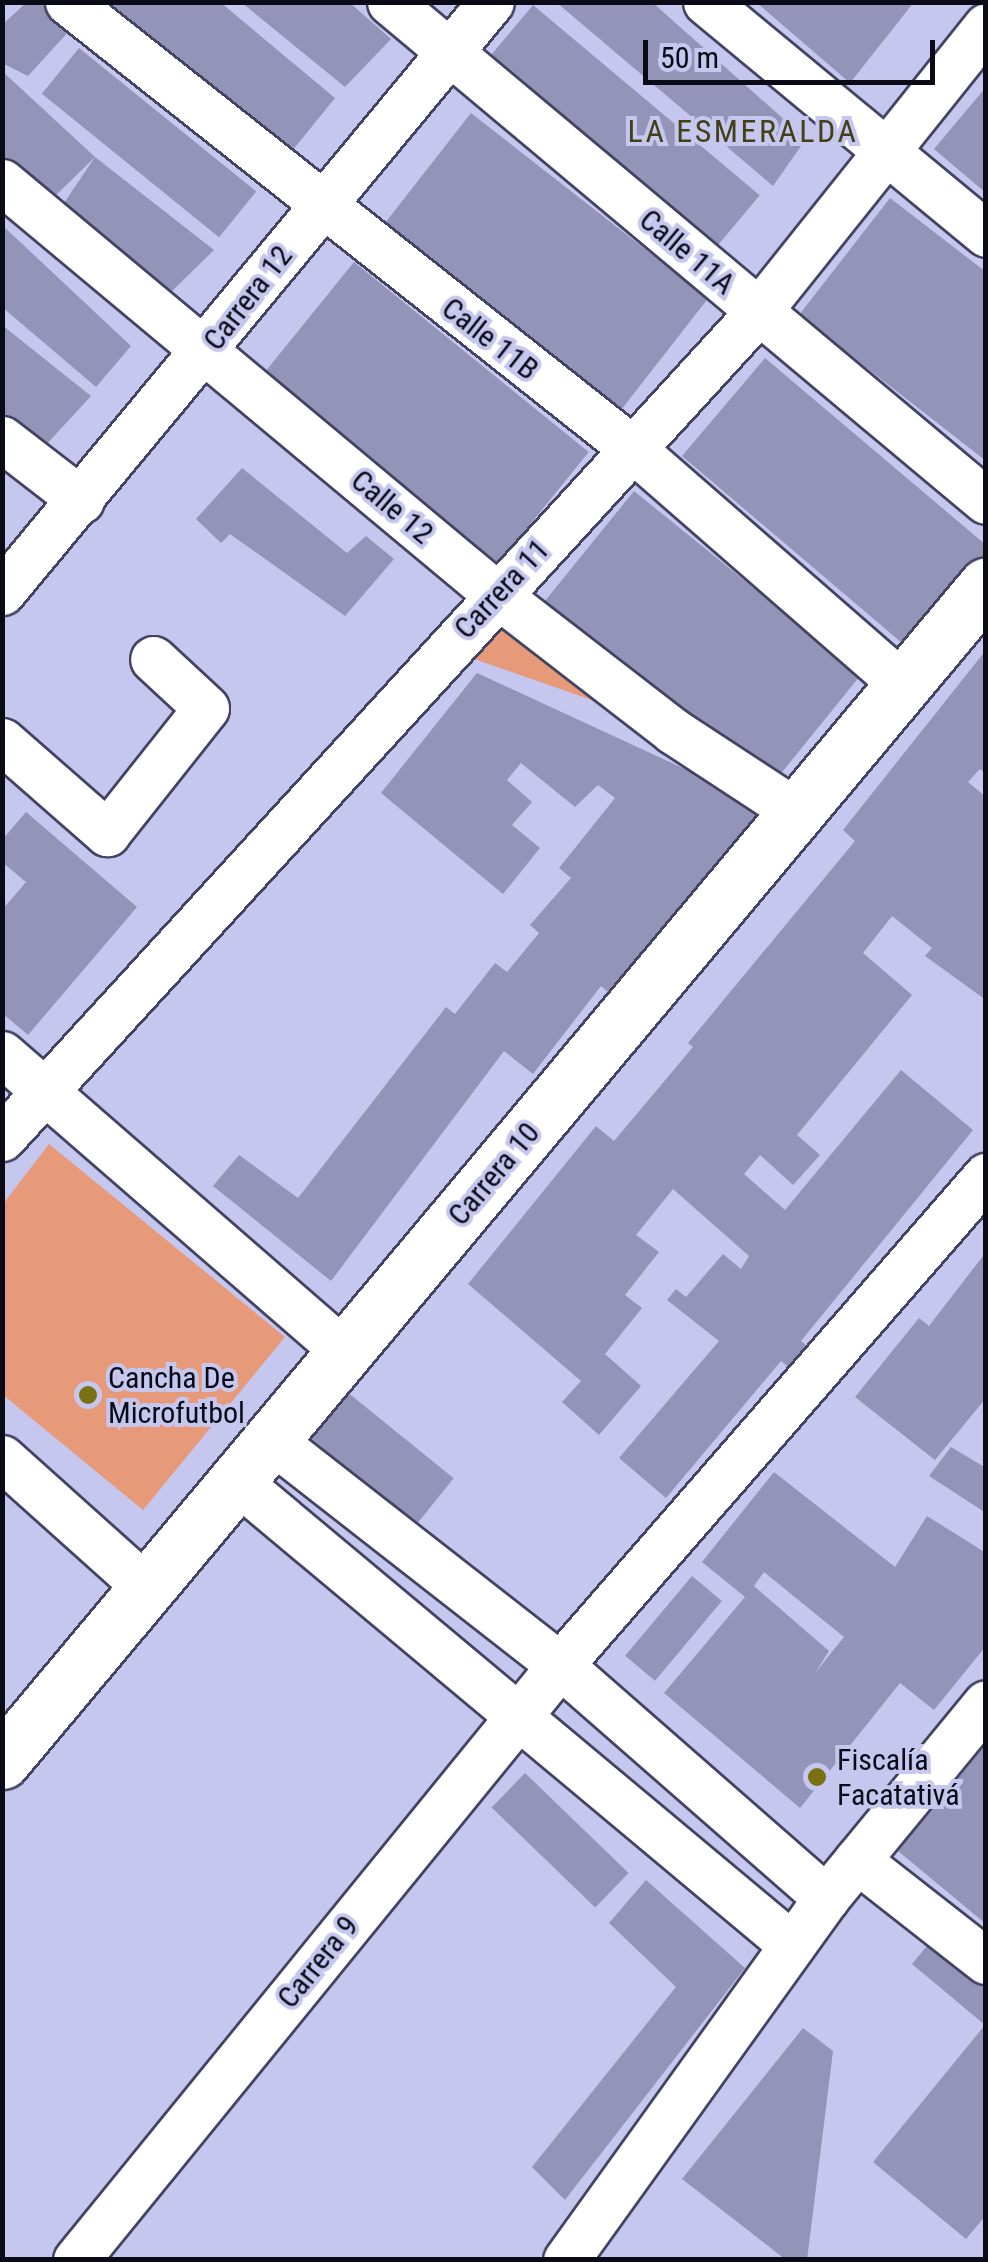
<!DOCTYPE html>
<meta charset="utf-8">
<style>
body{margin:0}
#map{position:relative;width:988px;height:2262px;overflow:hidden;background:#c6c7ee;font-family:"Roboto Condensed",sans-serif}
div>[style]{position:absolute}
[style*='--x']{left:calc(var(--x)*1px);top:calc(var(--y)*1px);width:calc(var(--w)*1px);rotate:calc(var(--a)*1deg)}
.green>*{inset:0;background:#e79a79}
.building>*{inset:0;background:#9394b8;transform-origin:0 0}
.roads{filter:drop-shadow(2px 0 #434363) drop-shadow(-2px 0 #434363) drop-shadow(0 2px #434363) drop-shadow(0 -2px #434363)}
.street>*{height:45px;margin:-22.5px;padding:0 22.5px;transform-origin:22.5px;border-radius:22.5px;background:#fff}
.secondary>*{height:55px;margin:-27.5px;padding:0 27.5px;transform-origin:27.5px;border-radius:27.5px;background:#fff}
.dots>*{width:28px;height:28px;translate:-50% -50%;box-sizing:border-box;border:5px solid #c6c7ee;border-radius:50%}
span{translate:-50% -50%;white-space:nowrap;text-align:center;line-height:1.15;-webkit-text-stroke:8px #c6c7ee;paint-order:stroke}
.street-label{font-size:30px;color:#0b0b18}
.poi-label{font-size:30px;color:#0b0b18}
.left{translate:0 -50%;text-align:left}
.neighbourhood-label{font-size:32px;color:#433f16;letter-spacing:2.5px}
.frame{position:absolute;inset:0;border:5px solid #0b0b18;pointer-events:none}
.scale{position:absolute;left:643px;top:40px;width:292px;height:45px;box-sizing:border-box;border:5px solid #0b0b18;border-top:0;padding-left:12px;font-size:30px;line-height:35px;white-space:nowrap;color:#0b0b18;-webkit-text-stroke:8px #c6c7ee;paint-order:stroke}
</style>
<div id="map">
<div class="green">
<div style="clip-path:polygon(499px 611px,606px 705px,463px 655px)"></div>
<div style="clip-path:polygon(49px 1144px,285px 1337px,143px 1510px,3px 1395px,3px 1204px)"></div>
</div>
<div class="building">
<div style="clip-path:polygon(27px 2px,39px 2px,70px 30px,28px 76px,2px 63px,2px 25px)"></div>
<div style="clip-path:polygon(109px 2px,220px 2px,335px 98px,292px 151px)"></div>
<div style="clip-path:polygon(241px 2px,349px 2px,391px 39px,345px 87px)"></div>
<div style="clip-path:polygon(556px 2px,652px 2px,806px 139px,773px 186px)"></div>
<div style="clip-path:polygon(756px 2px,914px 2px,850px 83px)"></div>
<div style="left:533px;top:5px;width:296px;height:73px;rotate:40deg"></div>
<div style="left:79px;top:48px;width:228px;height:59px;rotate:39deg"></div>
<div style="clip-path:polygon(2px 71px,95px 157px,53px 198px,2px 159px)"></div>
<div style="clip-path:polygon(986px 87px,986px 193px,934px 149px)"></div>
<div style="left:471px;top:113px;width:301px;height:153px;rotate:38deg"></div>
<div style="clip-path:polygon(95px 157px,214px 250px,167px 296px,62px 206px)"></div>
<div style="clip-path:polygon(890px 198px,986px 272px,986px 461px,799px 315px)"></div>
<div style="clip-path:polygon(2px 225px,131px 346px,96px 387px,2px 307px)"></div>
<div style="left:354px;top:262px;width:302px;height:145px;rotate:39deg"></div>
<div style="clip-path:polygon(2px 325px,91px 396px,44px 447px,2px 413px)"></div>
<div style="clip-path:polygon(765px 358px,986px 545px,986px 559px,909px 649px,682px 456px)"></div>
<div style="clip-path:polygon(242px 468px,347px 553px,366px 536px,394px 559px,345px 616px,230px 534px,221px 543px,196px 519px)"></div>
<div style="left:634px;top:491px;width:292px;height:146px;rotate:39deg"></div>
<div style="clip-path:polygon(986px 650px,986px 774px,980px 769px,968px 782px,986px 797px,986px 1000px,925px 956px,932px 948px,892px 916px,863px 953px,912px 995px,797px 1135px,820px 1155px,793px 1185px,760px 1155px,744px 1174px,785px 1210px,901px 1070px,973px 1130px,801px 1341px,817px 1354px,799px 1376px,781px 1361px,666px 1498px,619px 1458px,719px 1341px,667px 1300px,676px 1289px,686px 1297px,723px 1254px,741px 1269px,749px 1256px,673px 1189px,636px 1235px,659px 1252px,625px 1295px,642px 1308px,605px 1354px,641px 1386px,599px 1435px,562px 1402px,581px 1381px,468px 1284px,596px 1126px,614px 1141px,693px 1047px,688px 1043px,855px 841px,843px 830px)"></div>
<div style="clip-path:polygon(477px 673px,778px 812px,621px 1003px,601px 986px,533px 1074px,504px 1051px,331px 1281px,213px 1186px,239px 1155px,298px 1198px,446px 1007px,455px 1014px,495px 963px,507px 972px,539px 933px,530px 925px,571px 878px,559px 868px,615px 798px,598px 785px,575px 807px,521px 763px,507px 780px,532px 802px,512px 825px,540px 848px,503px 894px,381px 793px)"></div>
<div style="clip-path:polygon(26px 812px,137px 907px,28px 1035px,2px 1013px,2px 910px,26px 882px,2px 862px,2px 840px)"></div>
<div style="clip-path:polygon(983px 1256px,986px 1398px,935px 1460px,855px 1397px,919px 1318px,929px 1326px)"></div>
<div style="left:341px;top:1387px;width:145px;height:60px;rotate:39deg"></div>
<div style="clip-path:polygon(951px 1447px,986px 1468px,986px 1513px,929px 1476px)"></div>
<div style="clip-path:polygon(evenodd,774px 1472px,895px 1567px,927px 1516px,986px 1553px,986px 1646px,934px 1710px,900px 1683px,800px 1808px,664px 1693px,745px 1597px,702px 1562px,774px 1472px,764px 1572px,844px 1637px,815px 1673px,829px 1651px,754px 1586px,764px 1572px)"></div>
<div style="left:692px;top:1576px;width:39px;height:104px;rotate:40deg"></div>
<div style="clip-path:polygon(986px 1744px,986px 1924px,898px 1851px)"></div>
<div style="left:525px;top:1773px;width:144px;height:48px;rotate:44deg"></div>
<div style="clip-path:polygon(646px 1880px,745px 1968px,565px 2200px,532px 2167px,676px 1987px,609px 1923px)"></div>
<div style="clip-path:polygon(930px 1942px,986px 1989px,986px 2215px,966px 2239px,873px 2162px,985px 2025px,912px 1964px)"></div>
<div style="clip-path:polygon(803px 2028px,833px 2051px,807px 2260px,786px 2260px,682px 2179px)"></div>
</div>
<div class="roads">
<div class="street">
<div style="--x:68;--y:2;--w:722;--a:38.36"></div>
<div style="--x:634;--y:450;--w:357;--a:41.1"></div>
<div style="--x:390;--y:2;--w:777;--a:39.94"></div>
<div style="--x:706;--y:2;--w:364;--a:39.6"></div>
<div style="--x:2;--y:182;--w:643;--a:39.83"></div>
<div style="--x:496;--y:594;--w:224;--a:37.7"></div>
<div style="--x:673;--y:731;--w:148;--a:33.2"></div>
<div style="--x:2;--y:439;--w:100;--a:37.7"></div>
<div style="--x:2;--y:592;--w:766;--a:-50.35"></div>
<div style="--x:2;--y:741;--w:140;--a:41.2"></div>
<div style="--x:107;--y:833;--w:159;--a:-51.6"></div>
<div style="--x:206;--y:708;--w:72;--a:-137.2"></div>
<div style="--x:2;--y:1054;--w:454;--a:41"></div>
<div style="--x:2;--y:1138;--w:1120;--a:-47.53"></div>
<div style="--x:758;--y:312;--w:366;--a:-51.4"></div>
<div style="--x:273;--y:1441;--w:364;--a:38"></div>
<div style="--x:560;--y:1665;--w:354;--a:41.2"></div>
<div style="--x:2;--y:1458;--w:195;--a:41.9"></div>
<div style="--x:238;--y:1482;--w:722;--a:39.89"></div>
<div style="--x:857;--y:1860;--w:164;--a:38.1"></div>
<div style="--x:76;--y:2260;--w:767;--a:-50.87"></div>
<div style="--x:560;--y:1665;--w:649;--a:-48.94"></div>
<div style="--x:566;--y:2260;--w:446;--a:-54.3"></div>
<div style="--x:826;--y:1898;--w:252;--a:-50.6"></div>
</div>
<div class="secondary">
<div style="--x:2;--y:1761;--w:1533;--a:-50.06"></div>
</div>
</div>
<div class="dots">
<div style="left:88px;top:1395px;background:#7a7112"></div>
<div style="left:817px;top:1777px;background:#7a7112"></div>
</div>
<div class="street-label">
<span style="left:687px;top:252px;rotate:40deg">Calle 11A</span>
<span style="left:248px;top:298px;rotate:-52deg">Carrera 12</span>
<span style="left:490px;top:339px;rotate:38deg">Calle 11B</span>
<span style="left:392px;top:507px;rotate:40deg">Calle 12</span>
<span style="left:502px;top:589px;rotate:-47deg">Carrera 11</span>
<span style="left:494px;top:1174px;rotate:-50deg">Carrera 10</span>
<span style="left:318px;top:1962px;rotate:-51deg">Carrera 9</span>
</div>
<div class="poi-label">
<span class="left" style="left:108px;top:1395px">Cancha De<br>Microfutbol</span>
<span class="left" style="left:837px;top:1777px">Fiscalía<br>Facatativá</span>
</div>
<div class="neighbourhood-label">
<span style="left:743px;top:131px">LA ESMERALDA</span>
</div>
<div class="frame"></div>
<div class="scale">50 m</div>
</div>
